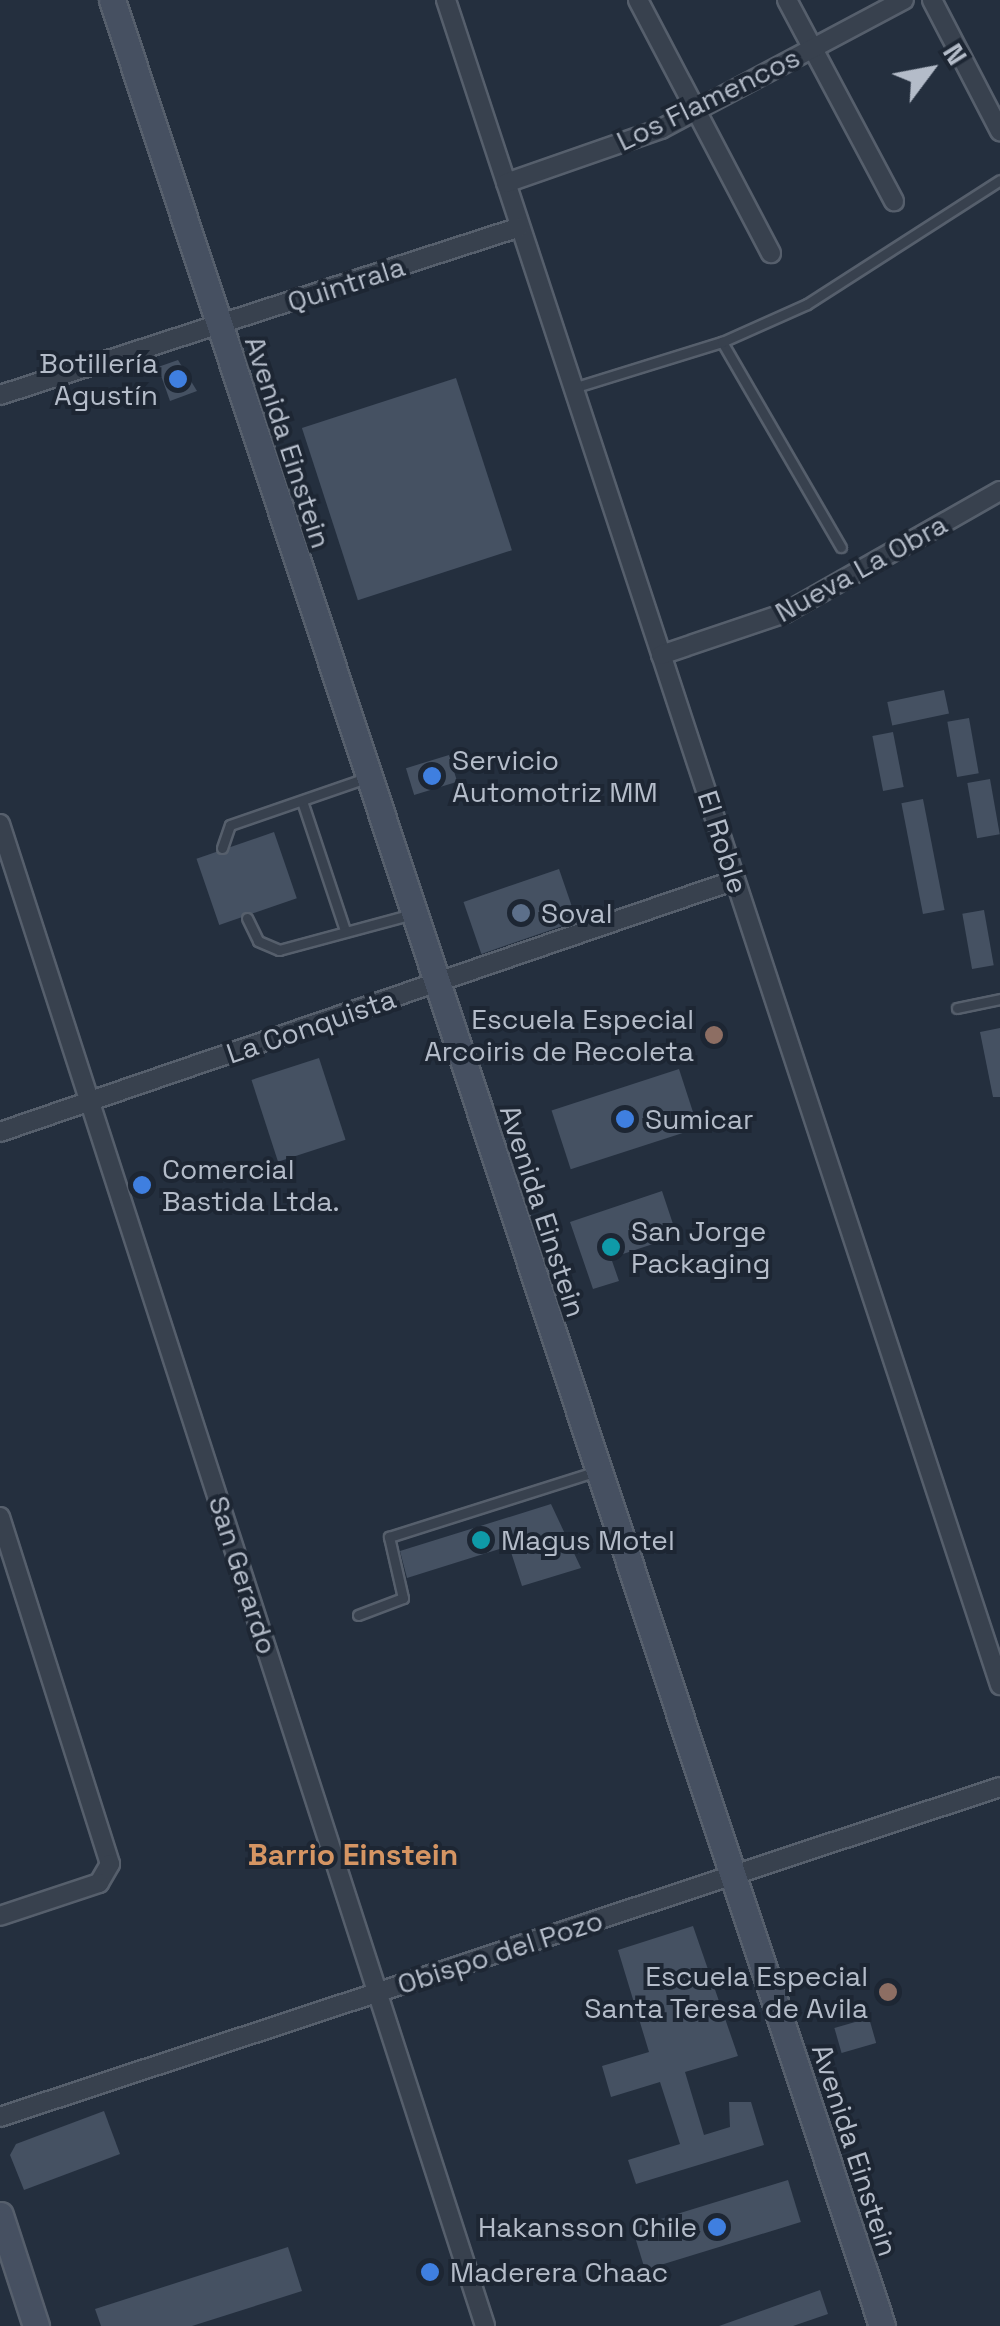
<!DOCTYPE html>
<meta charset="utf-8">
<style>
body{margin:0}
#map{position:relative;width:1000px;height:2326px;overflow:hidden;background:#242f3e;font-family:"Space Grotesk",sans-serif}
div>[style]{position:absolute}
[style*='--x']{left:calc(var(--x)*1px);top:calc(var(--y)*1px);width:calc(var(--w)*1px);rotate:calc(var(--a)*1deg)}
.building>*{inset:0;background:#455162;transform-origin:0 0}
.roads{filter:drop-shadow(2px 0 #565f6c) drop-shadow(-2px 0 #565f6c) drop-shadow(0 2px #565f6c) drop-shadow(0 -2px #565f6c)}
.lane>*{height:9px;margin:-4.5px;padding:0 4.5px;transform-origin:4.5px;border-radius:4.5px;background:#38414e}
.street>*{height:18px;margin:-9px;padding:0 9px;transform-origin:9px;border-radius:9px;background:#38414e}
.secondary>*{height:25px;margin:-12.5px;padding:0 12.5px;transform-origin:12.5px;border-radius:12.5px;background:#465061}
.dots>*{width:28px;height:28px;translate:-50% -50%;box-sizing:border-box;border:5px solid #1d2633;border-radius:50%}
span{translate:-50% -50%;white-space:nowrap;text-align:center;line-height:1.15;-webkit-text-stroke:8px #1d2633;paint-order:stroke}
.street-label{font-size:28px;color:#b4bcc9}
.poi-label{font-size:28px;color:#b4bcc9}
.right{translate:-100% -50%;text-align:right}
.left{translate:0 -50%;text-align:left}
.neighbourhood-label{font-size:30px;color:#d59563;font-weight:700}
.north{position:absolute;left:880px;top:20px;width:100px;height:100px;-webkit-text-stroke:8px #1d2633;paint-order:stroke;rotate:58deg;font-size:28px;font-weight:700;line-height:40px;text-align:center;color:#b4bcc9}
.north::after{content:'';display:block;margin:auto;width:35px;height:45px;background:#b4bcc9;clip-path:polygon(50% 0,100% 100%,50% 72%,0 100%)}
</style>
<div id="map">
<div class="building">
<div style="clip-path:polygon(178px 360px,197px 391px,170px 401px,158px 367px)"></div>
<div style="left:456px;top:378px;width:181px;height:162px;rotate:72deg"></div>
<div style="left:944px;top:690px;width:24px;height:58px;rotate:78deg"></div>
<div style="left:969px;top:718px;width:56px;height:22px;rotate:80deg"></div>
<div style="left:893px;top:732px;width:56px;height:21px;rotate:79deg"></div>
<div style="left:449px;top:755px;width:28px;height:45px;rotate:73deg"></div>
<div style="left:990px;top:779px;width:56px;height:23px;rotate:80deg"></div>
<div style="left:923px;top:799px;width:113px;height:22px;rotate:79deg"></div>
<div style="left:274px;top:832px;width:70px;height:82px;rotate:71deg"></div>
<div style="left:559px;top:869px;width:55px;height:101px;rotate:71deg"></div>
<div style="left:984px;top:910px;width:56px;height:22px;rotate:80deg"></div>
<div style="clip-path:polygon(1000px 1028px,1000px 1097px,993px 1097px,980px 1032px)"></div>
<div style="left:319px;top:1058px;width:86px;height:71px;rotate:72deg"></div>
<div style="left:679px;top:1069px;width:62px;height:134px;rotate:72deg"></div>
<div style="clip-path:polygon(662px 1191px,677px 1236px,611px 1258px,619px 1281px,593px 1289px,570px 1222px)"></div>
<div style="clip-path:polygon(551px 1504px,581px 1568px,522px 1586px,509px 1546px,407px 1578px,400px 1551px)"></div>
<div style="clip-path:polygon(693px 1926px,738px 2056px,685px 2072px,704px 2135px,730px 2127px,729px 2102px,751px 2102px,764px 2145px,636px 2184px,628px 2160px,680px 2144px,660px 2082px,611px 2097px,602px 2066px,649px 2052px,618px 1950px)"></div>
<div style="left:869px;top:2018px;width:26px;height:36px;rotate:74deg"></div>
<div style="clip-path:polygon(104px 2111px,120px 2154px,24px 2190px,10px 2155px,16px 2144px)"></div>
<div style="left:788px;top:2180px;width:44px;height:163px;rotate:73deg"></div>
<div style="clip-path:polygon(288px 2247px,302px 2291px,192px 2326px,101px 2326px,95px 2309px)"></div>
<div style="clip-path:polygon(820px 2290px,828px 2314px,793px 2326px,719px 2326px)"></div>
</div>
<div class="roads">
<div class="lane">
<div style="--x:722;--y:342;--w:237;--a:59.9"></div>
<div style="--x:573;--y:388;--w:156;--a:-17.2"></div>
<div style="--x:722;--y:342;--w:93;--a:-24.1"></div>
<div style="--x:807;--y:304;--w:229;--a:-32.7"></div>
<div style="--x:302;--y:801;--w:136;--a:71.6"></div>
<div style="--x:222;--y:848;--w:24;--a:-71"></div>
<div style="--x:230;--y:825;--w:144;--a:-19.1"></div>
<div style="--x:247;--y:918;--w:25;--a:64"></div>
<div style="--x:258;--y:941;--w:23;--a:23"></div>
<div style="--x:279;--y:950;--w:138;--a:-15.1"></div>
<div style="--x:957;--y:1008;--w:44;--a:-11.8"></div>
<div style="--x:358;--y:1615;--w:48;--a:-20.7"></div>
<div style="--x:403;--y:1598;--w:63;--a:-102.9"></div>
<div style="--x:389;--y:1537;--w:218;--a:-17.6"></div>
</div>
<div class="street">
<div style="--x:446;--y:0;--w:1774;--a:71.8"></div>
<div style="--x:638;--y:0;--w:286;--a:62.3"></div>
<div style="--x:787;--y:0;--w:228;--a:62"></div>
<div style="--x:932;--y:0;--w:148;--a:62.6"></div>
<div style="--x:506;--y:183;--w:164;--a:-19.2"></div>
<div style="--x:661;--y:129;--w:275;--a:-28"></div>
<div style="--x:0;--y:395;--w:546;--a:-17.9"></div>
<div style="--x:661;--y:655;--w:131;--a:-18.7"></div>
<div style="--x:785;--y:613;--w:247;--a:-29.6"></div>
<div style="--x:0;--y:824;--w:1578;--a:72.1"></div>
<div style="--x:0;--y:1132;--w:777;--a:-18.92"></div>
<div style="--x:0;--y:1517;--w:364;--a:72.4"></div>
<div style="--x:110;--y:1864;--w:22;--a:120"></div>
<div style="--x:99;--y:1883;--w:104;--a:161.6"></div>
<div style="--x:0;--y:2117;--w:1053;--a:-18.26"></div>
</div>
<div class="secondary">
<div style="--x:112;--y:0;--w:2450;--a:71.68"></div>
<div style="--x:0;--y:2215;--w:117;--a:72"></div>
</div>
</div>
<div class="dots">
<div style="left:178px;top:379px;background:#3f7fe0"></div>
<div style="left:432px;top:776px;background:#3f7fe0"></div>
<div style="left:521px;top:913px;background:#5c6f8a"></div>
<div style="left:714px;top:1035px;background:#8d6e63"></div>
<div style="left:625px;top:1119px;background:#3f7fe0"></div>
<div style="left:142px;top:1185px;background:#3f7fe0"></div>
<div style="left:611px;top:1247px;background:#0f9aa8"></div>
<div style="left:481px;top:1540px;background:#0f9aa8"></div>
<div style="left:888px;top:1992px;background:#8d6e63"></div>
<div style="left:717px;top:2227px;background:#3f7fe0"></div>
<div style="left:430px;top:2272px;background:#3f7fe0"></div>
</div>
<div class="street-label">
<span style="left:708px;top:99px;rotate:-26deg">Los Flamencos</span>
<span style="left:346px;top:284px;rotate:-18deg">Quintrala</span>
<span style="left:288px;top:442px;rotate:72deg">Avenida Einstein</span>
<span style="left:861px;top:568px;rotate:-29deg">Nueva La Obra</span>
<span style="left:723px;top:842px;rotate:72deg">El Roble</span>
<span style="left:311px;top:1026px;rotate:-19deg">La Conquista</span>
<span style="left:543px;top:1211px;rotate:72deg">Avenida Einstein</span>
<span style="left:243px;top:1575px;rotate:72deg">San Gerardo</span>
<span style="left:500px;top:1952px;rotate:-18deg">Obispo del Pozo</span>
<span style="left:855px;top:2150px;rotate:72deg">Avenida Einstein</span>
</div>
<div class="poi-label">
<span class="right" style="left:158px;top:379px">Botillería<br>Agustín</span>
<span class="left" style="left:452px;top:776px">Servicio<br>Automotriz MM</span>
<span class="left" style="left:541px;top:913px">Soval</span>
<span class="right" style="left:694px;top:1035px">Escuela Especial<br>Arcoiris de Recoleta</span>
<span class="left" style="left:645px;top:1119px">Sumicar</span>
<span class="left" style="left:162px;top:1185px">Comercial<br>Bastida Ltda.</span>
<span class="left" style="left:631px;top:1247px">San Jorge<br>Packaging</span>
<span class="left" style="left:501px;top:1540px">Magus Motel</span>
<span class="right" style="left:868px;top:1992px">Escuela Especial<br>Santa Teresa de Avila</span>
<span class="right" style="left:697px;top:2227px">Hakansson Chile</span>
<span class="left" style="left:450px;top:2272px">Maderera Chaac</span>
</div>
<div class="neighbourhood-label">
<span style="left:353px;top:1855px">Barrio Einstein</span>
</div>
<div class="north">N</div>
</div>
